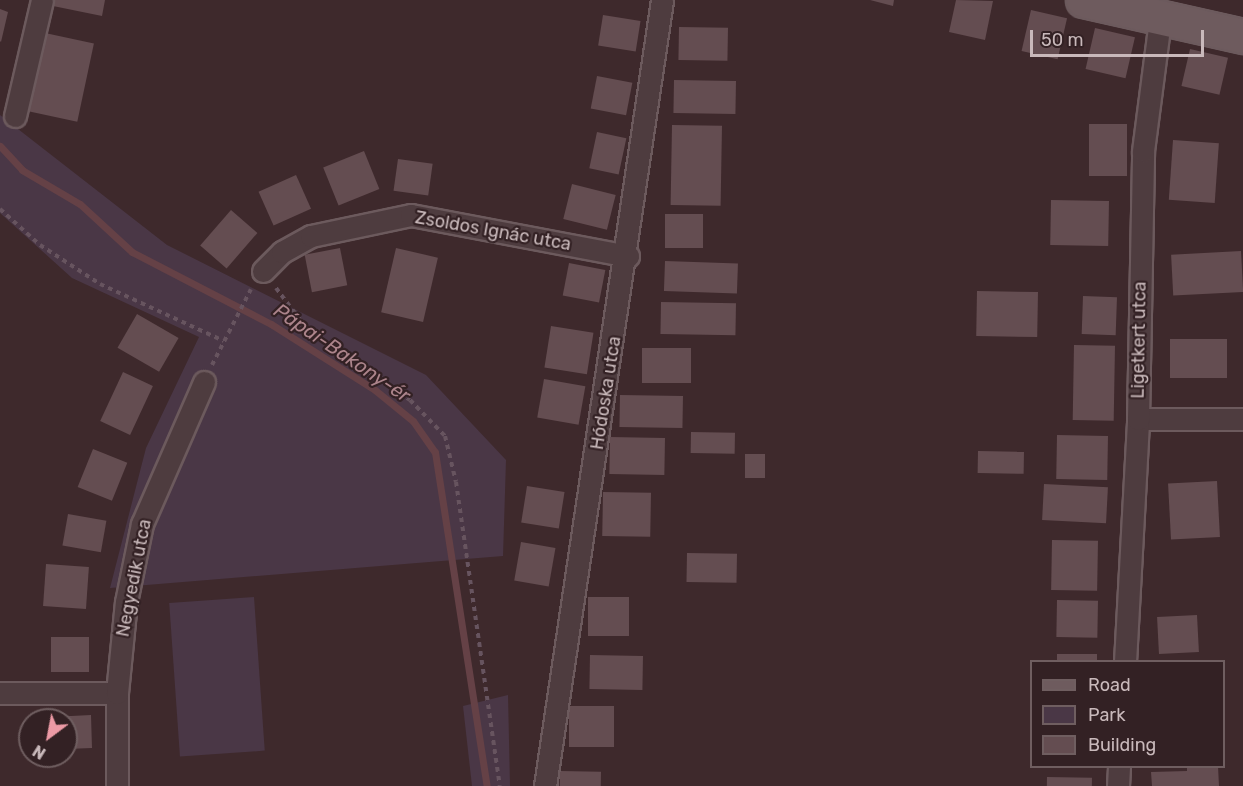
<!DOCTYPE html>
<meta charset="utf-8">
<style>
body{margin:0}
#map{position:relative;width:1243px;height:786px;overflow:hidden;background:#3e292c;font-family:Rubik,sans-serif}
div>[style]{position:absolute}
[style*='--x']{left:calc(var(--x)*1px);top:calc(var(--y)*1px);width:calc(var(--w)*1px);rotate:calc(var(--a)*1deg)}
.green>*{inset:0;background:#4a3746;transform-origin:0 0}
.stream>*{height:7px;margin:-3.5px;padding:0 3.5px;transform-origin:3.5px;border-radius:3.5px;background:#654146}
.building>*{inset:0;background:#644d51;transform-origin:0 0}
.path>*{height:4px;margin-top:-2px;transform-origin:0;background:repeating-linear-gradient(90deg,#67545f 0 4.5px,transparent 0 9px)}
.roads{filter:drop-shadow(2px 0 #6c5a5d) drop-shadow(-2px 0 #6c5a5d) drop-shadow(0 2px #6c5a5d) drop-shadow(0 -2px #6c5a5d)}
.street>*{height:21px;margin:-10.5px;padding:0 10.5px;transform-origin:10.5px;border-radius:10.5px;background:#4e3c3f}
.primary>*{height:33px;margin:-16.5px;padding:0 16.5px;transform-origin:16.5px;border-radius:16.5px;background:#6e5b5e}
span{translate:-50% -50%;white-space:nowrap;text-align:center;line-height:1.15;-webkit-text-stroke:4.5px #332124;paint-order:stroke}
.street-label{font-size:18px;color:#c9b9bb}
.water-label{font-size:20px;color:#ac848b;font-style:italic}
.legend{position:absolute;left:1030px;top:660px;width:195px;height:108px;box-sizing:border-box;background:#332124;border:2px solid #6f5e60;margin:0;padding:8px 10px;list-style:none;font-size:18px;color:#c9b9bb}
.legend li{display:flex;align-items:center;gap:12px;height:30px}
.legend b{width:30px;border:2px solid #6f5e60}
.north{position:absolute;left:18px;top:708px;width:60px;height:60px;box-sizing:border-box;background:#332124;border:2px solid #6f5e60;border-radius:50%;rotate:212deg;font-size:16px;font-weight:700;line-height:24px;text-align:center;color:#c9b9bb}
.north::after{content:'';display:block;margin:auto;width:21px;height:27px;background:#ec9aa5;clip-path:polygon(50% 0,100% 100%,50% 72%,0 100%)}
.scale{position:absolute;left:1030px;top:30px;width:174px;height:27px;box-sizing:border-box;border:3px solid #c9b9bb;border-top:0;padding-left:8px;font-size:18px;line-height:21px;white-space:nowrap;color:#c9b9bb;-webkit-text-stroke:4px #332124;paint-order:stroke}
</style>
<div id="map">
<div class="green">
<div style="clip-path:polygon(0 115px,167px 245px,426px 375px,506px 460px,503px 556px,110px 588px,146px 448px,199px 337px,72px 278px,0 213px)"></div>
<div style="left:254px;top:597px;width:154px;height:85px;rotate:86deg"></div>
<div style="clip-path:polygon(508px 695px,510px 786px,472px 786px,463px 706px)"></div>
</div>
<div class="stream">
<div style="--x:0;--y:146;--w:33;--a:47"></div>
<div style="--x:22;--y:170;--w:67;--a:30.4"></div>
<div style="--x:80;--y:204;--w:71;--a:42.7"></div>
<div style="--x:132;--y:252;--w:157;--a:27.4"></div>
<div style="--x:271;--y:324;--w:123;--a:32.4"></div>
<div style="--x:375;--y:390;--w:49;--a:39.2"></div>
<div style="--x:413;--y:421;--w:38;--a:55"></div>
<div style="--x:435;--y:452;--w:338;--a:81.2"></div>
</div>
<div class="building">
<div style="clip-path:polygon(55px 0,105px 0,102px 16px,53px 6px)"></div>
<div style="clip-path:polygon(870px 0,894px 0,893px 6px)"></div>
<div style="clip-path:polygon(956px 0,993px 1px,985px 40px,949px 32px)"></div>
<div style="clip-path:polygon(0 9px,8px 12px,1px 42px,0 41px)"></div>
<div style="left:1031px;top:10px;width:37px;height:42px;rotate:13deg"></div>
<div style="left:603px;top:15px;width:38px;height:31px;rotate:9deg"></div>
<div style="left:679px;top:27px;width:49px;height:33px;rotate:1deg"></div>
<div style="left:1095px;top:28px;width:41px;height:42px;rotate:13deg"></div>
<div style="left:45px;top:33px;width:50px;height:80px;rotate:12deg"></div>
<div style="left:1190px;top:49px;width:39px;height:38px;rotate:13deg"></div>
<div style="left:597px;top:76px;width:36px;height:33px;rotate:11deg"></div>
<div style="left:674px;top:80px;width:62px;height:33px;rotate:1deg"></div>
<div style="left:1089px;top:124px;width:38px;height:52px"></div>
<div style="left:672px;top:125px;width:50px;height:80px;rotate:1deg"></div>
<div style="left:597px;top:132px;width:30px;height:37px;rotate:12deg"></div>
<div style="left:1173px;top:140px;width:46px;height:60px;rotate:4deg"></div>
<div style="left:364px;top:151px;width:41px;height:44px;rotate:68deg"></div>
<div style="left:398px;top:159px;width:35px;height:32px;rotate:8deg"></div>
<div style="left:296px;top:175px;width:37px;height:41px;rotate:66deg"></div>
<div style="left:572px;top:184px;width:45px;height:36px;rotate:14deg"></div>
<div style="left:1051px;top:200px;width:58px;height:45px;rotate:1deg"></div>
<div style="left:231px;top:210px;width:35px;height:47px;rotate:41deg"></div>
<div style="left:665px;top:214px;width:38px;height:34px"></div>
<div style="left:340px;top:248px;width:38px;height:36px;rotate:79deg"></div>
<div style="left:396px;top:248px;width:43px;height:66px;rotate:13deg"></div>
<div style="left:1241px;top:251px;width:41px;height:70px;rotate:87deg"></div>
<div style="left:665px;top:261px;width:73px;height:30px;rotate:2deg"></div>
<div style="left:569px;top:263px;width:37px;height:33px;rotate:11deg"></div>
<div style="left:977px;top:291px;width:61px;height:45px;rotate:1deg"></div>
<div style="left:1083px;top:296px;width:34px;height:38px;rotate:2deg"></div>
<div style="left:661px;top:302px;width:75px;height:32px;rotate:1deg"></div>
<div style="left:137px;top:314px;width:48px;height:39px;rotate:30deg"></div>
<div style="left:551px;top:326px;width:43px;height:42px;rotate:9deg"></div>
<div style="left:1170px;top:339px;width:57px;height:39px"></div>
<div style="left:1074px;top:345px;width:41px;height:75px;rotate:1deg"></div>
<div style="left:642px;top:348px;width:49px;height:35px"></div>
<div style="left:123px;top:372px;width:33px;height:54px;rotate:25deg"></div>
<div style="left:544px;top:379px;width:42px;height:39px;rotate:10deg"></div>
<div style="left:620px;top:395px;width:63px;height:32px;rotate:1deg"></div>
<div style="left:691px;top:432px;width:44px;height:21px;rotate:1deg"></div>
<div style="left:1057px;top:435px;width:51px;height:44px;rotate:1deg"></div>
<div style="left:610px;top:437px;width:55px;height:37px;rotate:1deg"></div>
<div style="left:93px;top:449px;width:37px;height:41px;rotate:22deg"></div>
<div style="left:978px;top:451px;width:46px;height:22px;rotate:1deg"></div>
<div style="left:745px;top:454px;width:20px;height:24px"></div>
<div style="left:1217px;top:481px;width:56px;height:49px;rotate:87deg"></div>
<div style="left:1044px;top:484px;width:64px;height:36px;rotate:3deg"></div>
<div style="left:527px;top:486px;width:38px;height:37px;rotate:9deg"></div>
<div style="left:603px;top:492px;width:48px;height:44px;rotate:1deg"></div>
<div style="left:68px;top:514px;width:39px;height:32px;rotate:10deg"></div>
<div style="left:1052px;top:540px;width:46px;height:50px;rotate:1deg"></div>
<div style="left:521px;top:542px;width:35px;height:39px;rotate:10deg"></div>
<div style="left:687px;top:553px;width:50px;height:29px;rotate:1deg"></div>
<div style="left:46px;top:564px;width:43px;height:42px;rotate:4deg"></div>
<div style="left:588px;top:597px;width:41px;height:39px"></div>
<div style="left:1057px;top:600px;width:41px;height:37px;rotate:1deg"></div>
<div style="left:1197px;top:615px;width:37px;height:40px;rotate:87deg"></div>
<div style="left:51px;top:637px;width:38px;height:35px"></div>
<div style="left:1057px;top:654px;width:40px;height:8px"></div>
<div style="left:590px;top:655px;width:53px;height:34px;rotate:1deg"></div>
<div style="left:569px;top:706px;width:45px;height:41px"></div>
<div style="clip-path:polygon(91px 715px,92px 748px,66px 749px,66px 720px,51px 717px)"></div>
<div style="clip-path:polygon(1187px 766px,1218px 766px,1219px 786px,1152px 786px,1151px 772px,1187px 771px)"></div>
<div style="left:560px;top:771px;width:41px;height:15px;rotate:1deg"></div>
<div style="left:1047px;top:777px;width:45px;height:9px;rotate:1deg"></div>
</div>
<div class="path">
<div style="--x:0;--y:209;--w:54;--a:42"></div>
<div style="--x:40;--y:245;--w:72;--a:33"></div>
<div style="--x:100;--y:284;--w:136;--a:24.7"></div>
<div style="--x:276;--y:288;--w:56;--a:52.9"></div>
<div style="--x:310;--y:333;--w:120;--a:33.8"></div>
<div style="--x:410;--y:400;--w:50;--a:45.8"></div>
<div style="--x:445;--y:436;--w:47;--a:76.6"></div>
<div style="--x:456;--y:482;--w:307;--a:81.8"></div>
<div style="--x:212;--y:365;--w:85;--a:-62.8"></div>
</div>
<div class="roads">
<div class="street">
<div style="--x:15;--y:116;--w:119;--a:-76.9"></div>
<div style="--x:263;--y:271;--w:27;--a:-45"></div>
<div style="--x:282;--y:252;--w:33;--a:-29"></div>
<div style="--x:311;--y:236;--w:102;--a:-11.9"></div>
<div style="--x:411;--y:215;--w:221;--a:10.7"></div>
<div style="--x:1138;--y:419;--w:105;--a:0"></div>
<div style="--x:1125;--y:662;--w:243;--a:-86.9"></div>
<div style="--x:1138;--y:419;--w:268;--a:-88.9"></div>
<div style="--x:1143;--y:151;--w:132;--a:-82.6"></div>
<div style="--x:0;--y:693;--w:117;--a:0"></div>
<div style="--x:117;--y:786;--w:93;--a:-90"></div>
<div style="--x:117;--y:693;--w:91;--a:-84.4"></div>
<div style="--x:126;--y:602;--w:80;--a:-78.4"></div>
<div style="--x:142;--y:524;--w:155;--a:-66.4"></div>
<div style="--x:545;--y:786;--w:795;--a:-81.53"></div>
<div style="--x:1118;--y:786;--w:20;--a:-87"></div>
</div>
<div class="primary">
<div style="--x:1083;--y:0;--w:164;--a:12.7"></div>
</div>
</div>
<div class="street-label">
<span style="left:493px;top:231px;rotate:10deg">Zsoldos Ignác utca</span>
<span style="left:1139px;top:340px;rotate:-89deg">Ligetkert utca</span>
<span style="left:606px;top:393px;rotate:-81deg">Hódoska utca</span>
<span style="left:134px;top:578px;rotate:-79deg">Negyedik utca</span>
</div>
<div class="water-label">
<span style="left:342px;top:353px;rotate:34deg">Pápai-Bakony-ér</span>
</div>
<ul class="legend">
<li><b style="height:8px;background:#6e5b5e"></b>Road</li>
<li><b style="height:16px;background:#4a3746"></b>Park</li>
<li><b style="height:16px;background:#644d51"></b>Building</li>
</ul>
<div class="north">N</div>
<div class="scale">50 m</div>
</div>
